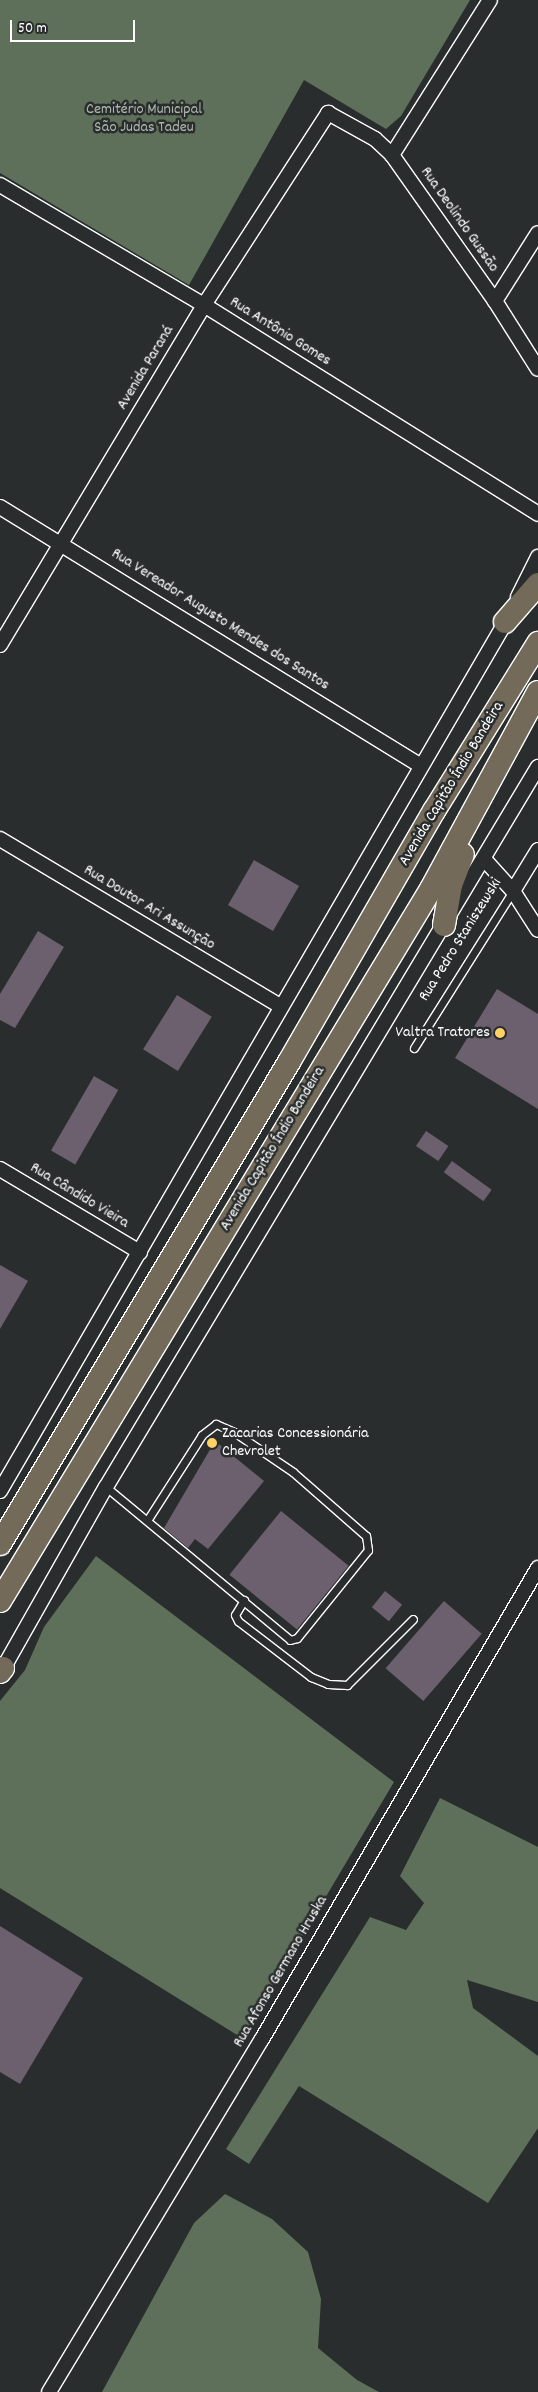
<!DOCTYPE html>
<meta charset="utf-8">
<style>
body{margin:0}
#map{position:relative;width:538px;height:2392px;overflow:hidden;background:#2a2d2e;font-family:Dekko,sans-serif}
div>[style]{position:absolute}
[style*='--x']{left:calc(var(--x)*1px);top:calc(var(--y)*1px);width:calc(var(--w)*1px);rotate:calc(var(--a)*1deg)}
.green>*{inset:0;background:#5e7059}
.building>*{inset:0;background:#6c5f6e;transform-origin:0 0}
.roads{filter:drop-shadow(1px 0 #fff) drop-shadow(-1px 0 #fff) drop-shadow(0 1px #fff) drop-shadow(0 -1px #fff)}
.service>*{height:7px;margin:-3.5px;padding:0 3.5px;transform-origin:3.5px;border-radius:3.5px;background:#2a2d2e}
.minor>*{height:14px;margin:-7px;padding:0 7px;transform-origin:7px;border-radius:7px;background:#2a2d2e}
.primary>*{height:22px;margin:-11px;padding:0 11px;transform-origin:11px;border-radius:11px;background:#746a5a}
.dots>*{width:14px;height:14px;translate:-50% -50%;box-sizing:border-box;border:2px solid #2a2d2e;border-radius:50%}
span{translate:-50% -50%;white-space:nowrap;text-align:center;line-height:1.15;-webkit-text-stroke:5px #2a2d2e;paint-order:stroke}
.park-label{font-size:16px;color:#aeb8ac}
.street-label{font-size:16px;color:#fff}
.poi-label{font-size:16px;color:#fff}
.right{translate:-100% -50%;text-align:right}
.left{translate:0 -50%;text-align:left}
.scale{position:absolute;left:10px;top:20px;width:125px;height:22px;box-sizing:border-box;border:2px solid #fff;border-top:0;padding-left:6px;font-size:15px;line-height:18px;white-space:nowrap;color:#fff;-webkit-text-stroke:4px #2a2d2e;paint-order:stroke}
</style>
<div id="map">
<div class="green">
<div style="clip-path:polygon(0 0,470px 0,401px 116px,386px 129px,304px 80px,189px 285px,0 173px)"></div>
<div style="clip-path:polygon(96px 1556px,394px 1782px,242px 2038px,0 1888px,0 1701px,25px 1670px,44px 1627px)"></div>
<div style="clip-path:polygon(440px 1798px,538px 1847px,538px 2002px,467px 1980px,473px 2008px,538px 2056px,538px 2128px,488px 2203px,299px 2086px,249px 2164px,226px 2149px,370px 1917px,406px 1930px,424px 1903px,400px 1876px)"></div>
<div style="clip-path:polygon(225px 2194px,272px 2219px,308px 2252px,321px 2299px,318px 2348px,357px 2380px,379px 2392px,102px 2392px,194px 2223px)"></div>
</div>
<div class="building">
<div style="left:254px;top:860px;width:52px;height:52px;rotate:30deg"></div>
<div style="clip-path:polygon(38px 931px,64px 947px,15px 1028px,0 1020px,0 994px)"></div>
<div style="clip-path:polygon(497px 989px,538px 1014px,538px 1109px,455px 1058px)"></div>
<div style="left:177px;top:995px;width:41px;height:64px;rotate:32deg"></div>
<div style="left:94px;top:1076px;width:28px;height:86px;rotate:30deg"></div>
<div style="left:426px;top:1131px;width:27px;height:18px;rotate:34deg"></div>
<div style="left:452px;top:1161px;width:49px;height:14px;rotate:36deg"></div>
<div style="clip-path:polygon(0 1265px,28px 1281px,0 1329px)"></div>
<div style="clip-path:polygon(215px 1441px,264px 1481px,208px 1549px,195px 1539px,188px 1548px,164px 1528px)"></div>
<div style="left:281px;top:1511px;width:87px;height:82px;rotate:39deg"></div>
<div style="left:385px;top:1591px;width:22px;height:21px;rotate:39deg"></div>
<div style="left:444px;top:1601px;width:50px;height:89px;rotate:41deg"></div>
<div style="clip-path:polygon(0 1926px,83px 1978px,20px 2084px,0 2072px)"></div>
</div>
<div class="roads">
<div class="service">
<div style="--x:414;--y:1048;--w:186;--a:-57.8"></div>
<div style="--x:106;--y:1487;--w:239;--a:39.7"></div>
<div style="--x:290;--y:1640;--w:7;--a:-16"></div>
<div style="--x:297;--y:1638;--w:113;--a:-51.1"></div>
<div style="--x:368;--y:1550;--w:14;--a:-98"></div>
<div style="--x:366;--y:1536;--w:97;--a:-138.8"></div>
<div style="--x:293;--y:1472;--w:71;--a:-145.9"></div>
<div style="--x:234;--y:1432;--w:20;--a:-156"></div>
<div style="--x:216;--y:1424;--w:18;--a:142"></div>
<div style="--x:202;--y:1435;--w:100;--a:122.7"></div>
<div style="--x:244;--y:1600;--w:17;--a:121"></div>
<div style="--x:235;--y:1615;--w:7;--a:63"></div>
<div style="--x:238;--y:1621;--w:92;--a:37.5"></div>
<div style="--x:311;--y:1677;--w:18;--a:22"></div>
<div style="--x:328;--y:1684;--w:19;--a:3"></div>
<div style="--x:347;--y:1685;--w:93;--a:-45"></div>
</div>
<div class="minor">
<div style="--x:392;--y:155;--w:183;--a:-57.7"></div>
<div style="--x:0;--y:185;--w:237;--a:30.5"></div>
<div style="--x:204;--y:305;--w:394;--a:32"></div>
<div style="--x:495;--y:301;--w:80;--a:-57.7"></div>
<div style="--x:0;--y:507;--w:493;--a:31.6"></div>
<div style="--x:518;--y:597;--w:45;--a:-63.4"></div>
<div style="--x:0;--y:645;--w:397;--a:-59"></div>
<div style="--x:204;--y:305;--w:229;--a:-57.1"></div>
<div style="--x:328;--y:113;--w:54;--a:29"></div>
<div style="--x:375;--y:139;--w:23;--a:43"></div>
<div style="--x:392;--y:155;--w:179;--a:54.8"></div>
<div style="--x:495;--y:301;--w:80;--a:57.7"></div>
<div style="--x:0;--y:839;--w:326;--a:30.8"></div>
<div style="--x:484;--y:859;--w:43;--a:47.8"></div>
<div style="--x:513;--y:891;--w:46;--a:57.3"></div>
<div style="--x:513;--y:891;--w:48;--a:-58.6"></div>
<div style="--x:0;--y:1169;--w:163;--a:30.7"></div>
<div style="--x:0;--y:1491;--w:1012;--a:-59.81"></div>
<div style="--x:0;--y:1674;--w:215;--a:-60.5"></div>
<div style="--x:106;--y:1487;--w:840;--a:-59.04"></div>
<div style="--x:49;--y:2392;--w:412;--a:-58.9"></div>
<div style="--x:262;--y:2039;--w:546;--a:-59.63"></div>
</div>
<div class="primary">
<div style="--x:505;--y:622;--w:50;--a:-49"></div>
<div style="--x:444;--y:925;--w:41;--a:-80.1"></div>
<div style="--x:451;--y:885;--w:33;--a:-69"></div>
<div style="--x:0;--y:1544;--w:562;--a:-59.05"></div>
<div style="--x:289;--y:1062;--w:290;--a:-60"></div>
<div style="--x:434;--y:811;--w:198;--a:-58.2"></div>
<div style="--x:0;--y:1601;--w:832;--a:-58.81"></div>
<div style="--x:431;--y:889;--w:224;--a:-61.5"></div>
<div style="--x:0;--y:1672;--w:5;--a:-53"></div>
</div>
</div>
<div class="dots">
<div style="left:500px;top:1033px;background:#ffd166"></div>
<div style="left:212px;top:1443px;background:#ffd166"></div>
</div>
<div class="park-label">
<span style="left:144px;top:119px">Cemitério Municipal<br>São Judas Tadeu</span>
</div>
<div class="street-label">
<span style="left:459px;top:220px;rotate:55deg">Rua Deolindo Gussão</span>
<span style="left:280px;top:332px;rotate:32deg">Rua Antônio Gomes</span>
<span style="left:146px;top:368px;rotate:-59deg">Avenida Paraná</span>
<span style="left:220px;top:620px;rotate:32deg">Rua Vereador Augusto Mendes dos Santos</span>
<span style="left:452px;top:784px;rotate:-59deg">Avenida Capitão Índio Bandeira</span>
<span style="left:149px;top:908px;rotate:31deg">Rua Doutor Ari Assunção</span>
<span style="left:461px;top:940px;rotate:-58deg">Rua Pedro Staniszewski</span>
<span style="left:273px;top:1149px;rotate:-59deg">Avenida Capitão Índio Bandeira</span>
<span style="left:79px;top:1196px;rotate:31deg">Rua Cândido Vieira</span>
<span style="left:281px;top:1972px;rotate:-60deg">Rua Afonso Germano Hruska</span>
</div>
<div class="poi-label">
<span class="right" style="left:490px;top:1033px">Valtra Tratores</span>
<span class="left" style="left:222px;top:1443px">Zacarias Concessionária<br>Chevrolet</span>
</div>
<div class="scale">50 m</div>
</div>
